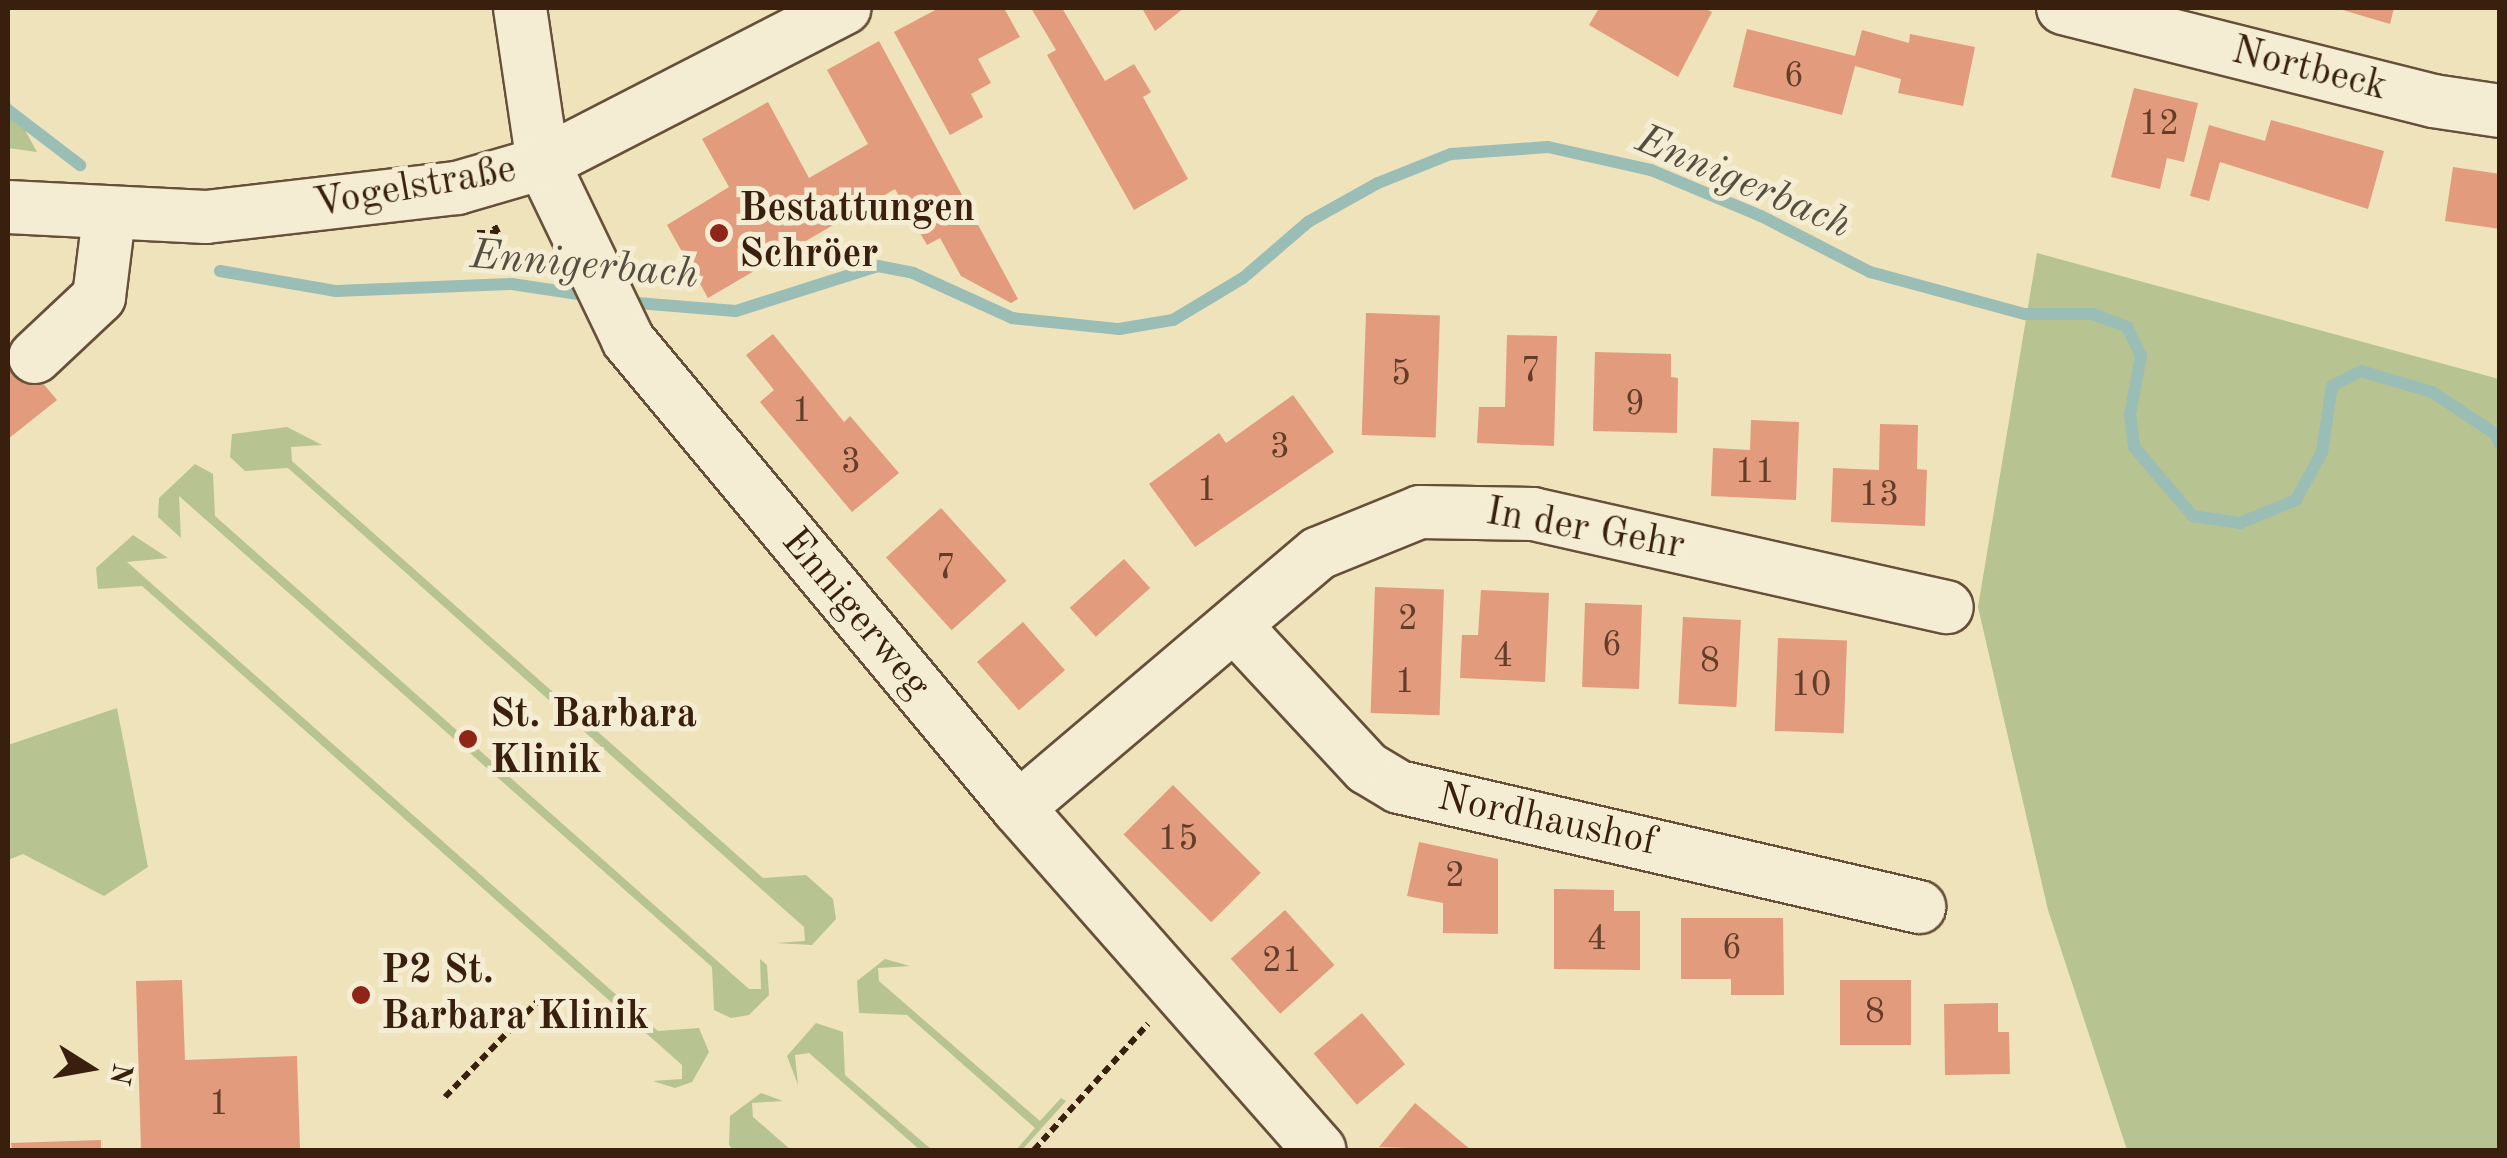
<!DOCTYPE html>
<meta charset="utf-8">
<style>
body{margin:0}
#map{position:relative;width:2507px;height:1158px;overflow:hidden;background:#efe3bb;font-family:"Old Standard TT",serif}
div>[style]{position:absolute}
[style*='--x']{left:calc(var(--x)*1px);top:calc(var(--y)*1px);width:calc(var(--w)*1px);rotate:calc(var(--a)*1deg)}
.green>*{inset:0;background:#b7c491}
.stream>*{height:12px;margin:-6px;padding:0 6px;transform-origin:6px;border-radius:6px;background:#9abdb6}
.building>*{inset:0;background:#e29b7c;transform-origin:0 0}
.path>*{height:6px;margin-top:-3px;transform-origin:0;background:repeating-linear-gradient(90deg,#381f0e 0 8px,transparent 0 13px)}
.roads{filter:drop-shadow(2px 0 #665039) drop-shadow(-2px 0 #665039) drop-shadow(0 2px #665039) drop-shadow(0 -2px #665039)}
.minor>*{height:52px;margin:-26px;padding:0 26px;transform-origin:26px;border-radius:26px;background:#f5edd3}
.dots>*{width:28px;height:28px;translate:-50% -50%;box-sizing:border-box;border:5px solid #f5edd3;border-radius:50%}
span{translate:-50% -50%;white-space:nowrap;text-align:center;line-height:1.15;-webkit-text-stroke:10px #f5edd3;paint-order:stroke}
.number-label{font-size:35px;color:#623e2a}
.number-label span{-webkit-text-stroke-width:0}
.street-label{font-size:40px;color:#381f0e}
.poi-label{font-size:40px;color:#381f0e;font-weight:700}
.left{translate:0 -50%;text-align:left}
.water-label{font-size:42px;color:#554e40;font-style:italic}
.frame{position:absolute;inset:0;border:10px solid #381f0e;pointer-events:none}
.north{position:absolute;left:40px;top:1018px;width:100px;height:100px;-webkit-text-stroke:8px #f5edd3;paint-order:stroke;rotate:101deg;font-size:28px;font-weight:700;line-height:40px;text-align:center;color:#381f0e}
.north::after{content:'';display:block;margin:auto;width:35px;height:45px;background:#381f0e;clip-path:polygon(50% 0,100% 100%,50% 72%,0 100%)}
</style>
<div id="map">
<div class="green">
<div style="clip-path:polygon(8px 99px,37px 152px,8px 148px)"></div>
<div style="clip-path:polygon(2037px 253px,2499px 379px,2499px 1150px,2127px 1150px,2048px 910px,1978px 607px)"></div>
<div style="clip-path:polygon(287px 427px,322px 445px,291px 447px,292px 461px,763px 878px,806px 875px,833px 899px,836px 919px,812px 945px,776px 943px,805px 941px,804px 927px,288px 468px,245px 471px,230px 457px,232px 434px)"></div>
<div style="clip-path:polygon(195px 464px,213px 474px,215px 516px,749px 989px,761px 989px,760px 959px,767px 965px,769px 995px,749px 1015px,731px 1018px,714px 1010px,712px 967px,179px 496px,181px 538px,158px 517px,159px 498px)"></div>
<div style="clip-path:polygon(133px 535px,168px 558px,127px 562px,638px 1014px,658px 1031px,699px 1028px,709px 1052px,692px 1082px,675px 1088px,653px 1081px,682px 1079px,682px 1065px,142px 586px,98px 589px,96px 568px)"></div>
<div style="clip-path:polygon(117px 708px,148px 867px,104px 896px,23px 854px,8px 860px,8px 745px)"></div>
<div style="clip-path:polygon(885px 959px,910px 966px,878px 968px,879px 981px,1040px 1121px,1061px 1098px,1066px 1101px,1022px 1150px,1016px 1150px,1035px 1128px,907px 1015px,859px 1013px,857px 981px)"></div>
<div style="clip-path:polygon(816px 1023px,843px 1032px,845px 1075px,932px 1150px,920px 1150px,809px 1053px,795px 1055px,798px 1085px,787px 1056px)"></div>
<div style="clip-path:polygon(761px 1093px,783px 1101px,752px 1103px,753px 1117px,791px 1150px,733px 1150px,729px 1145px,730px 1116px)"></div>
</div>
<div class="stream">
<div style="--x:8;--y:110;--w:91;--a:37.4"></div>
<div style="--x:220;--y:271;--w:118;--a:9.8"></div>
<div style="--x:336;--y:291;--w:176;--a:-2.3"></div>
<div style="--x:512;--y:284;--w:80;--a:8.6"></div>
<div style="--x:625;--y:302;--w:111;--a:4.6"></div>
<div style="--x:736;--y:311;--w:149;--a:-17.6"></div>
<div style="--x:878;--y:266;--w:36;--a:11"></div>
<div style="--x:913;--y:273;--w:109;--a:24.4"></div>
<div style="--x:1012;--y:318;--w:108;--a:5.9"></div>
<div style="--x:1119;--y:329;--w:55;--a:-9.5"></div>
<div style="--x:1173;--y:320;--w:82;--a:-31"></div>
<div style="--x:1243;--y:278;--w:86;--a:-40.7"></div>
<div style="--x:1308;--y:222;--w:80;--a:-29.1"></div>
<div style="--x:1378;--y:183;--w:79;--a:-21.7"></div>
<div style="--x:1451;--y:154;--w:97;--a:-4.1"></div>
<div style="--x:1548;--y:147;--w:106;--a:12.6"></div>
<div style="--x:1651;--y:170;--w:119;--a:22.7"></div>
<div style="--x:1761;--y:216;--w:123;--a:27.2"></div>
<div style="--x:1870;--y:272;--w:161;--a:15.2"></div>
<div style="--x:2025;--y:314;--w:67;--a:0"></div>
<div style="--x:2092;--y:314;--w:37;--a:20"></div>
<div style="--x:2127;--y:327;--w:32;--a:64"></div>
<div style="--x:2141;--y:356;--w:59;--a:100.7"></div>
<div style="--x:2130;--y:414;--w:33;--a:83"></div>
<div style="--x:2134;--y:447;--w:91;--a:49.5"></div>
<div style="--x:2193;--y:516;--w:48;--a:8.5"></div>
<div style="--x:2240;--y:523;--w:61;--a:-22.3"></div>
<div style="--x:2296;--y:500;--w:55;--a:-61.6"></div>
<div style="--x:2322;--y:452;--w:67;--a:-81.4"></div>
<div style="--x:2332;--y:386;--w:33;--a:-27"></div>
<div style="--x:2361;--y:371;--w:74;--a:16.5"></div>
<div style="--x:2432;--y:392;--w:74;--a:33.5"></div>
<div style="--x:2494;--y:433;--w:13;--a:61"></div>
</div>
<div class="building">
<div style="clip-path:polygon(939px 8px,1004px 8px,1020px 37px,978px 59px,991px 83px,971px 94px,983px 117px,950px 135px,894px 32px)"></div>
<div style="clip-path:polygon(1031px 8px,1062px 8px,1105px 81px,1134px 64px,1151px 92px,1143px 97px,1188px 179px,1134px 210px,1047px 55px,1056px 50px)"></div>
<div style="clip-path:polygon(1142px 8px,1184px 8px,1155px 31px)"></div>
<div style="clip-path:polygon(1599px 8px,1704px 8px,1712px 12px,1678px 77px,1589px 25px)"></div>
<div style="clip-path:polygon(2336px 8px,2394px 8px,2390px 24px)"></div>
<div style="clip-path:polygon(1747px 29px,1855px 56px,1862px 30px,1909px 43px,1910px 34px,1975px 47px,1963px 106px,1898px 93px,1901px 79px,1855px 66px,1842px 115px,1733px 87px)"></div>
<div style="clip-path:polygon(879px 41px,1018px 299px,1011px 303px,961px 276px,940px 238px,927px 245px,895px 189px,708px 298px,667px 225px,729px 187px,702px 139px,768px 102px,809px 178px,868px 144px,827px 70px)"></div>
<div style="clip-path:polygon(2134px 88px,2198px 103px,2184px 162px,2167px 158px,2160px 189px,2111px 177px)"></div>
<div style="clip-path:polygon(2271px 120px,2384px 151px,2368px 209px,2220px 162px,2209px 201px,2190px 196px,2209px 125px,2265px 141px)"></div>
<div style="clip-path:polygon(2453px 167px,2500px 174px,2500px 229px,2445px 221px)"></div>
<div style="left:1366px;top:313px;width:74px;height:122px;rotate:2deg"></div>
<div style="clip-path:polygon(773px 334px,844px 422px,850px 416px,899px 473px,852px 512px,760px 402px,774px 390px,746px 355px)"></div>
<div style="clip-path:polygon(1507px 335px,1557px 336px,1554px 446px,1477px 443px,1479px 407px,1505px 407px)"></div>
<div style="clip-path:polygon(8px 342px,57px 400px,8px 439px)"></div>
<div style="clip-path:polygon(1595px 352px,1671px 354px,1671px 377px,1678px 378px,1677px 433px,1593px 431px)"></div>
<div style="clip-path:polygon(1293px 395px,1334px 452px,1195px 547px,1149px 484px,1219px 433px,1226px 443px)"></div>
<div style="clip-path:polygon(1751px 420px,1799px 422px,1796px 500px,1711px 496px,1713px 448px,1750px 450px)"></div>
<div style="clip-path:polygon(1880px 424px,1918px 425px,1917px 469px,1927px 470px,1925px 526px,1831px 522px,1833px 468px,1879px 470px)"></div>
<div style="left:941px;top:508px;width:98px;height:74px;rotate:48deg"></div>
<div style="left:1124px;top:559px;width:39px;height:73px;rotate:48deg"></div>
<div style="left:1375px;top:587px;width:69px;height:126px;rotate:2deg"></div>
<div style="clip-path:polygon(1481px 590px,1549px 593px,1545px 682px,1460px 678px,1462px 635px,1478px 635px)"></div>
<div style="left:1585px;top:603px;width:57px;height:84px;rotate:2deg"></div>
<div style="left:1683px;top:617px;width:58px;height:87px;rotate:3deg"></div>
<div style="left:1023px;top:622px;width:64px;height:61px;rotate:49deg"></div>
<div style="left:1778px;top:638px;width:69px;height:93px;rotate:2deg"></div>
<div style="left:1173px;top:785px;width:124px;height:70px;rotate:45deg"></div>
<div style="clip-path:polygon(1419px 842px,1498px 859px,1498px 934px,1443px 933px,1443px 903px,1407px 896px)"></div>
<div style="clip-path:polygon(1554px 889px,1614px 890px,1614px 911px,1640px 911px,1640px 970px,1554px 969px)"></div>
<div style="left:1285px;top:910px;width:74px;height:73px;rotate:48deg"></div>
<div style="clip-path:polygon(1681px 918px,1783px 918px,1784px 995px,1731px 995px,1731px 979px,1681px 979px)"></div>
<div style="clip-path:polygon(182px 980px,185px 1060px,297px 1056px,300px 1150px,141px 1150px,136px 981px)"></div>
<div style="left:1840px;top:980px;width:71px;height:65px"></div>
<div style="clip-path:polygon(1998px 1003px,1998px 1032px,2009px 1032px,2010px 1074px,1945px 1075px,1944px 1004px)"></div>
<div style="left:1362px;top:1013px;width:67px;height:63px;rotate:50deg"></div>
<div style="clip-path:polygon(1415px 1103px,1471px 1150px,1379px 1147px)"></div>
<div style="clip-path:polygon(101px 1140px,101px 1150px,12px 1150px,11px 1143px)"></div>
</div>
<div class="path">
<div style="--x:477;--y:233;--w:21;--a:0"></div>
<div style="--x:498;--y:233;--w:11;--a:-117"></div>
<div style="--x:445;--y:1097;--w:138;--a:-45.9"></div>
<div style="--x:1034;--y:1150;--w:170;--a:-47.9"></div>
</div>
<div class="roads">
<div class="minor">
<div style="--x:520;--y:8;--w:157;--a:81.6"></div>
<div style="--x:543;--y:163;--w:196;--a:64.3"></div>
<div style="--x:628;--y:340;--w:609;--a:50.19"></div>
<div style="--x:1018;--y:808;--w:456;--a:48.6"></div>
<div style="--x:2063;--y:8;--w:382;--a:14.1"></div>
<div style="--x:2433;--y:101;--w:68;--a:8.5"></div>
<div style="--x:8;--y:207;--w:198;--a:2.9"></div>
<div style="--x:206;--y:217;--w:253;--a:-6.6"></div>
<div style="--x:457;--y:188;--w:90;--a:-16.2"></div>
<div style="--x:543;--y:163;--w:339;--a:-27.2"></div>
<div style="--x:35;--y:357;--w:88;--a:-43.2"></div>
<div style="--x:99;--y:297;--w:81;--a:-82.9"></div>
<div style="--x:1235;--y:626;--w:194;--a:47.1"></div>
<div style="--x:1367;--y:768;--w:37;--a:31"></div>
<div style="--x:1399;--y:787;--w:534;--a:12.99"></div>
<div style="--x:1018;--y:808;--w:394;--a:-40.3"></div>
<div style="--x:1319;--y:553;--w:109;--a:-22.1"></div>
<div style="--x:1420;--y:512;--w:113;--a:1"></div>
<div style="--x:1533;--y:514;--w:424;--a:12.7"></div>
</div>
</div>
<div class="dots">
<div style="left:719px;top:233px;background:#8f2418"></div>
<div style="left:468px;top:739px;background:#8f2418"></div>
<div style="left:361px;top:995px;background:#8f2418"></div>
</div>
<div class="number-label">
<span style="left:1794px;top:77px">6</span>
<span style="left:2159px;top:125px">12</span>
<span style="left:1531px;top:372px">7</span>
<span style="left:1401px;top:375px">5</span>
<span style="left:1635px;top:405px">9</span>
<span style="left:802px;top:412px">1</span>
<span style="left:1280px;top:448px">3</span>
<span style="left:851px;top:463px">3</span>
<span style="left:1755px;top:473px">11</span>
<span style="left:1207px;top:491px">1</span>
<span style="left:1879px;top:496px">13</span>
<span style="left:946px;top:569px">7</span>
<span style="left:1408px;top:620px">2</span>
<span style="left:1612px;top:646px">6</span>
<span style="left:1503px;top:657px">4</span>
<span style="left:1710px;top:662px">8</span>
<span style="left:1405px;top:683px">1</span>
<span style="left:1811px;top:686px">10</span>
<span style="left:1178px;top:840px">15</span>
<span style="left:1455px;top:877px">2</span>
<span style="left:1597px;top:940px">4</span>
<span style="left:1732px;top:949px">6</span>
<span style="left:1282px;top:962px">21</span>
<span style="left:1875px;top:1013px">8</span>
<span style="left:219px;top:1105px">1</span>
</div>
<div class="street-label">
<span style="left:2309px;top:70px;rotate:14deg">Nortbeck</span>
<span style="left:415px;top:188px;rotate:-10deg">Vogelstraße</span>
<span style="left:1585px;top:530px;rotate:10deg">In der Gehr</span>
<span style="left:855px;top:614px;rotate:50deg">Ennigerweg</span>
<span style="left:1547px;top:821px;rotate:12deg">Nordhaushof</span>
</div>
<div class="poi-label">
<span class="left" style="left:739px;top:233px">Bestattungen<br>Schröer</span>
<span class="left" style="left:490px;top:739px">St. Barbara<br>Klinik</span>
<span class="left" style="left:381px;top:995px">P2 St.<br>Barbara Klinik</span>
</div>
<div class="water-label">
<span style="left:1743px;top:183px;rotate:23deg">Ennigerbach</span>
<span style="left:584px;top:266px;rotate:5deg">Ennigerbach</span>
</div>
<div class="frame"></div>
<div class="north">N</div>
</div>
